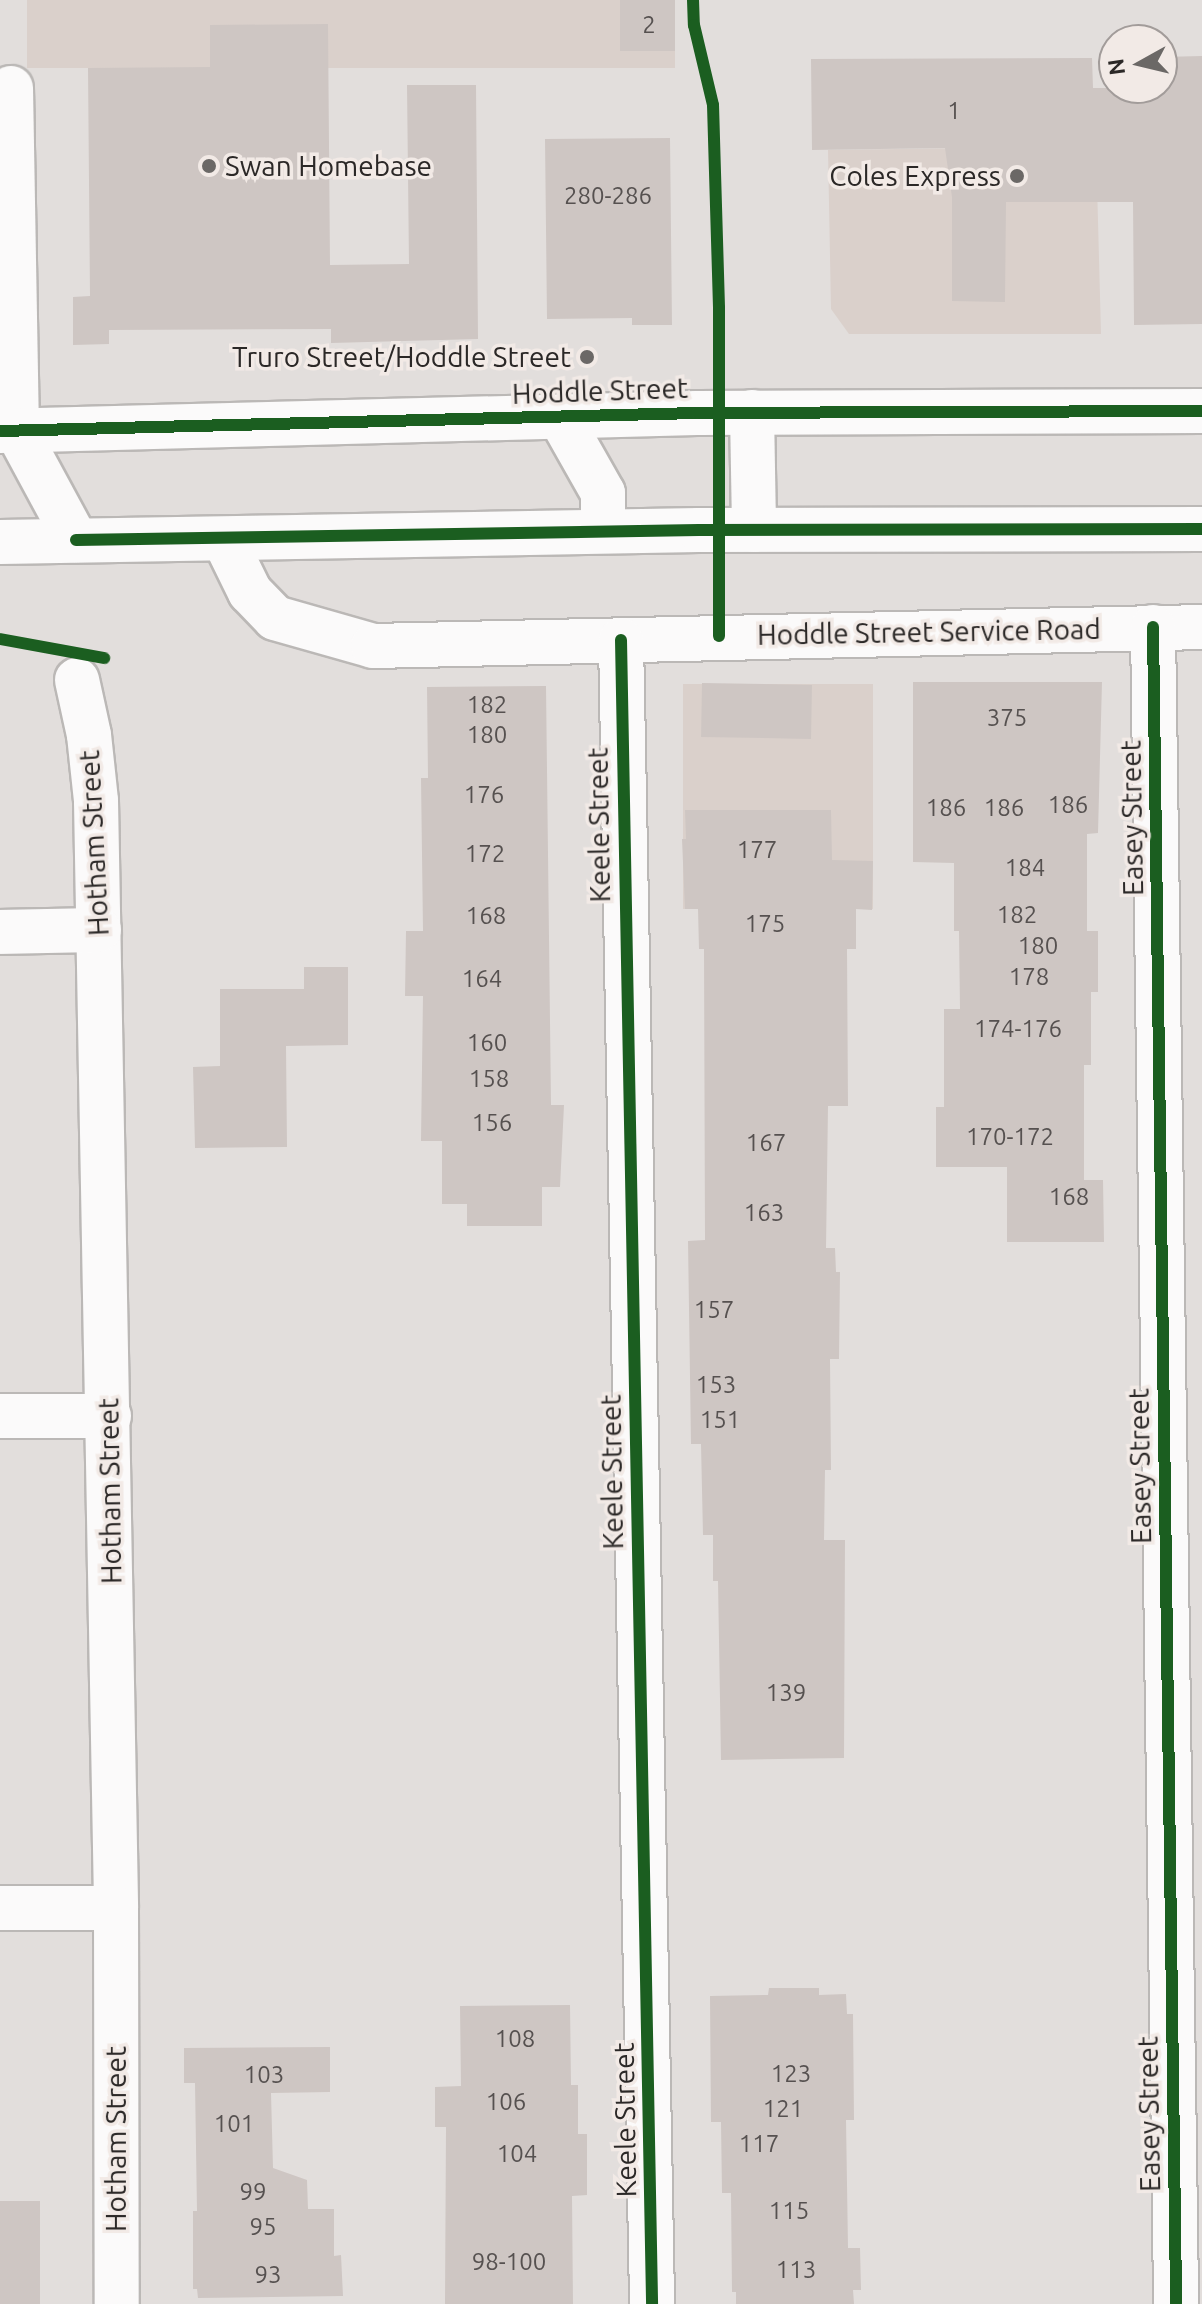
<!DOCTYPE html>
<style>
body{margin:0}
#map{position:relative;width:1202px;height:2304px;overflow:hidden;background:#e2dedc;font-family:Ubuntu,sans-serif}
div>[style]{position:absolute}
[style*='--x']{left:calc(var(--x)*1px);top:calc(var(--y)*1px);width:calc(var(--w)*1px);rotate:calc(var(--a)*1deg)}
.built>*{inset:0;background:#dad0cb;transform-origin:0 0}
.building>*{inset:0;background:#cec6c3;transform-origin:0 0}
.roads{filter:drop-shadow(2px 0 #bbb8b6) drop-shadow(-2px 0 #bbb8b6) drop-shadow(0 2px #bbb8b6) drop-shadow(0 -2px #bbb8b6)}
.minor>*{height:44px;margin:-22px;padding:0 22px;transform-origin:22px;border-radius:22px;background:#fbfafa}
.trunk>*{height:44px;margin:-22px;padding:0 22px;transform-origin:22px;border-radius:22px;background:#fbfafa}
.cycleway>*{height:12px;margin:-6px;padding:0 6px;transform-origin:6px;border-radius:6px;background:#1b5e20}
.dots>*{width:22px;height:22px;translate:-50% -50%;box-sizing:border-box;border:4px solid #f2eae6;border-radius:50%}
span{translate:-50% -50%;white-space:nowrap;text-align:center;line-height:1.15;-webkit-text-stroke:7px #f2eae6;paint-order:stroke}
.number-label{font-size:24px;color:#565150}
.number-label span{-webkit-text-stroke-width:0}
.poi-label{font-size:28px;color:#2b2827}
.left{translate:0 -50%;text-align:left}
.right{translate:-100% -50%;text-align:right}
.street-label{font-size:28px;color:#2b2827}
.north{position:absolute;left:1098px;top:24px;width:80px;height:80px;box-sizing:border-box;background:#f2eae6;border:2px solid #a29c9a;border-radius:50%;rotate:262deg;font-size:22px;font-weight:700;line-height:32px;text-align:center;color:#2b2827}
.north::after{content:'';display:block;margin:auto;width:28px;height:36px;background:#6b6866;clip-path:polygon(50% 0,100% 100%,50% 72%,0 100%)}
</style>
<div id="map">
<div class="built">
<div style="left:27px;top:0;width:648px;height:68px"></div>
<div style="clip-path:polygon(1096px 146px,1101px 334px,849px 334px,831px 309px,828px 150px)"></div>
<div style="left:683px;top:684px;width:190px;height:225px"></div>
</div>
<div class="building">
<div style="left:620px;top:0;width:55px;height:51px"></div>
<div style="clip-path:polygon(328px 24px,330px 265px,409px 264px,407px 85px,476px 85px,478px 339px,331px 343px,331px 329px,109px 330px,109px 344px,73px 345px,73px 297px,90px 296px,88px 68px,210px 67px,210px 25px)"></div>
<div style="clip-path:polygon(1202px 56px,1202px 324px,1134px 325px,1133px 202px,1006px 202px,1005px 302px,952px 301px,952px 197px,945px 148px,812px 150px,811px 59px,1092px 58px,1093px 88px,1162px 88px,1162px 57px)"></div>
<div style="clip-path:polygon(670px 138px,672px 325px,632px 325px,632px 318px,547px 319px,545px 139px)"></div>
<div style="clip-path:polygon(913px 682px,1102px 682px,1098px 833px,1087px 834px,1087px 931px,1098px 931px,1098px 992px,1091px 992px,1091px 1065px,1084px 1065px,1084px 1180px,1103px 1180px,1104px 1242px,1007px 1242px,1007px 1167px,936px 1167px,936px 1107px,944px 1107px,944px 1009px,960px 1009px,959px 931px,954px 931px,954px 863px,913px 862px)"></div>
<div style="left:702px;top:683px;width:110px;height:54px;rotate:1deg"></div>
<div style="clip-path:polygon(546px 686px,551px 1105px,564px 1105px,560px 1187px,542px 1187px,542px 1226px,467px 1226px,467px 1204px,442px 1204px,442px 1141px,421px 1141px,423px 996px,405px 996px,406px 931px,423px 931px,421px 778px,428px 778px,427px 687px)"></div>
<div style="clip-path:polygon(685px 810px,831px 810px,832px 860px,873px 861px,872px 910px,856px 909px,856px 949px,847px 949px,848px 1106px,828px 1106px,826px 1248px,835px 1248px,836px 1272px,840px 1272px,839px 1359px,830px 1359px,831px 1470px,825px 1470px,824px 1540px,845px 1540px,844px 1758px,721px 1760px,718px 1581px,713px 1581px,713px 1535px,703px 1535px,701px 1444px,691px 1444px,688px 1241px,705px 1240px,704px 949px,699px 949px,698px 909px,685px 909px,682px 839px,686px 839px)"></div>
<div style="clip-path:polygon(304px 967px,348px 967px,348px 1045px,286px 1046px,287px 1147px,195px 1148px,193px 1067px,220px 1066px,220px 989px,304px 989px)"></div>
<div style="clip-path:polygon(769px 1988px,819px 1988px,819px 1995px,846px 1994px,847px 2014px,853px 2014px,854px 2120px,846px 2120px,848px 2248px,860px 2248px,861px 2290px,853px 2290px,854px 2304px,736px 2304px,736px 2292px,732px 2292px,731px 2193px,722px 2193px,721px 2122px,711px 2122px,710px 1996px,768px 1995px)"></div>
<div style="clip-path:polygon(570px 2005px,571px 2085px,578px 2085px,578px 2134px,587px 2134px,587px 2195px,572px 2196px,573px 2304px,445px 2304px,446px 2127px,435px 2127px,435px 2087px,461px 2086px,460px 2006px)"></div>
<div style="clip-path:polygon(330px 2047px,330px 2092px,271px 2093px,273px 2168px,307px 2180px,308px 2209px,334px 2209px,334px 2256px,341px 2255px,343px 2296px,198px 2298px,197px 2289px,193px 2289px,193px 2211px,197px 2211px,195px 2083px,184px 2083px,184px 2048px)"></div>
<div style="left:0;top:2201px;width:40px;height:103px"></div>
</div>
<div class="roads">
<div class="minor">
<div style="--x:11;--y:88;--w:343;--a:89"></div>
<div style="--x:17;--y:431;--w:124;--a:61.6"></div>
<div style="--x:224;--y:539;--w:59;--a:63.9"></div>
<div style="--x:250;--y:592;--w:36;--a:46"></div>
<div style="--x:275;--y:618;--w:102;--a:15.9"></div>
<div style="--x:373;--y:646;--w:829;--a:-1.31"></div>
<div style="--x:1153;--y:627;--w:1677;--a:89.21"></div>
<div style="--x:621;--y:640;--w:1664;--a:88.93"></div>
<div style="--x:77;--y:680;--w:56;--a:77.7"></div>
<div style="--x:89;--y:735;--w:66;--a:83.9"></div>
<div style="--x:96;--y:801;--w:1107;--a:88.96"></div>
<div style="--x:116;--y:1908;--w:396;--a:89.9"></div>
<div style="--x:0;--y:932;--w:99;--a:-1.2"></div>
<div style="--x:0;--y:1416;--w:109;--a:0"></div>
<div style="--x:0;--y:1908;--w:116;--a:0"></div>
</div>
<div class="trunk">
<div style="--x:752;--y:412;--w:118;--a:89"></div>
<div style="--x:560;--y:417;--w:87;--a:60.5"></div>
<div style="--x:603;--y:493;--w:38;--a:90"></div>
<div style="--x:0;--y:431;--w:697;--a:-1.48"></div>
<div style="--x:697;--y:413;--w:505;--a:-0.23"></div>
<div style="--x:0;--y:542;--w:699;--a:-0.98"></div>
<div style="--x:699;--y:530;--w:503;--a:-0.11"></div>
</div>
</div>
<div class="cycleway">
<div style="--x:693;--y:0;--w:25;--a:88"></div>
<div style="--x:694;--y:25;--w:82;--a:76.6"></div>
<div style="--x:713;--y:105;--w:203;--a:88.3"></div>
<div style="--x:719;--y:308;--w:328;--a:90"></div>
<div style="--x:0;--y:431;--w:697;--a:-1.48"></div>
<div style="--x:697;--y:413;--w:505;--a:-0.23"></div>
<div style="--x:76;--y:540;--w:623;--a:-0.92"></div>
<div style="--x:699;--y:530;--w:503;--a:-0.11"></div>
<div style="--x:1153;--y:627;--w:1677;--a:89.21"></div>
<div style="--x:0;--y:639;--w:106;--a:10.4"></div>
<div style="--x:621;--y:640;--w:1664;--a:88.93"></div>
</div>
<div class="dots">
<div style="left:209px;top:166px;background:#6b6866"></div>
<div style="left:1017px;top:176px;background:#6b6866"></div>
<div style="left:587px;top:357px;background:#6b6866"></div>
</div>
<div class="number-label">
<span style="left:649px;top:25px">2</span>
<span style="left:954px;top:111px">1</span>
<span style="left:608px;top:196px">280-286</span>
<span style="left:487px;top:705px">182</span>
<span style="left:1007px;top:718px">375</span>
<span style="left:487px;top:735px">180</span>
<span style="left:484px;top:795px">176</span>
<span style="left:1068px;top:805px">186</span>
<span style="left:946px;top:808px">186</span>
<span style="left:1004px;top:808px">186</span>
<span style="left:757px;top:850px">177</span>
<span style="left:485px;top:854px">172</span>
<span style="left:1025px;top:868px">184</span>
<span style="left:1017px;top:915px">182</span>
<span style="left:486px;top:916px">168</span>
<span style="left:765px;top:924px">175</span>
<span style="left:1038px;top:946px">180</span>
<span style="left:1029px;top:977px">178</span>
<span style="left:482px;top:979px">164</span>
<span style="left:1018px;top:1029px">174-176</span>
<span style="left:487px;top:1043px">160</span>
<span style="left:489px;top:1079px">158</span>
<span style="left:492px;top:1123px">156</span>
<span style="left:1010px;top:1137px">170-172</span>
<span style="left:766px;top:1143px">167</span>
<span style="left:1069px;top:1197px">168</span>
<span style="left:764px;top:1213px">163</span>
<span style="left:714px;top:1310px">157</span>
<span style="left:716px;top:1385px">153</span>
<span style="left:720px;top:1420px">151</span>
<span style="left:786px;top:1693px">139</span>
<span style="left:515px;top:2039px">108</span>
<span style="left:791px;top:2074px">123</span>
<span style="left:264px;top:2075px">103</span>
<span style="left:506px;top:2102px">106</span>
<span style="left:783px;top:2109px">121</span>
<span style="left:234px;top:2124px">101</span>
<span style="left:759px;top:2144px">117</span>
<span style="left:517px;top:2154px">104</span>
<span style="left:253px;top:2192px">99</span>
<span style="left:789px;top:2211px">115</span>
<span style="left:263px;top:2227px">95</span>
<span style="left:509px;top:2262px">98-100</span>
<span style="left:796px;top:2270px">113</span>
<span style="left:268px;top:2275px">93</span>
</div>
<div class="poi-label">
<span class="left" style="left:225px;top:166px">Swan Homebase</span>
<span class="right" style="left:1001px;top:176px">Coles Express</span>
<span class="right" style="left:571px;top:357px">Truro Street/Hoddle Street</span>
</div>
<div class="street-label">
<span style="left:600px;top:391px;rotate:-2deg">Hoddle Street</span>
<span style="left:929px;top:632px;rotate:-1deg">Hoddle Street Service Road</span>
<span style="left:1132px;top:818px;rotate:-91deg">Easey Street</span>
<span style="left:599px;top:825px;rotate:-91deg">Keele Street</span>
<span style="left:94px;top:843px;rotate:-93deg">Hotham Street</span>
<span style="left:1140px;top:1466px;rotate:-91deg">Easey Street</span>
<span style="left:612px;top:1472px;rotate:-91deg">Keele Street</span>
<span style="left:110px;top:1491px;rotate:-91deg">Hotham Street</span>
<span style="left:1149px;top:2114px;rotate:-91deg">Easey Street</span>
<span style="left:625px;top:2120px;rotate:-91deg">Keele Street</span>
<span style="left:116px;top:2139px;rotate:-90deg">Hotham Street</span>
</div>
<div class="north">N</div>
</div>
